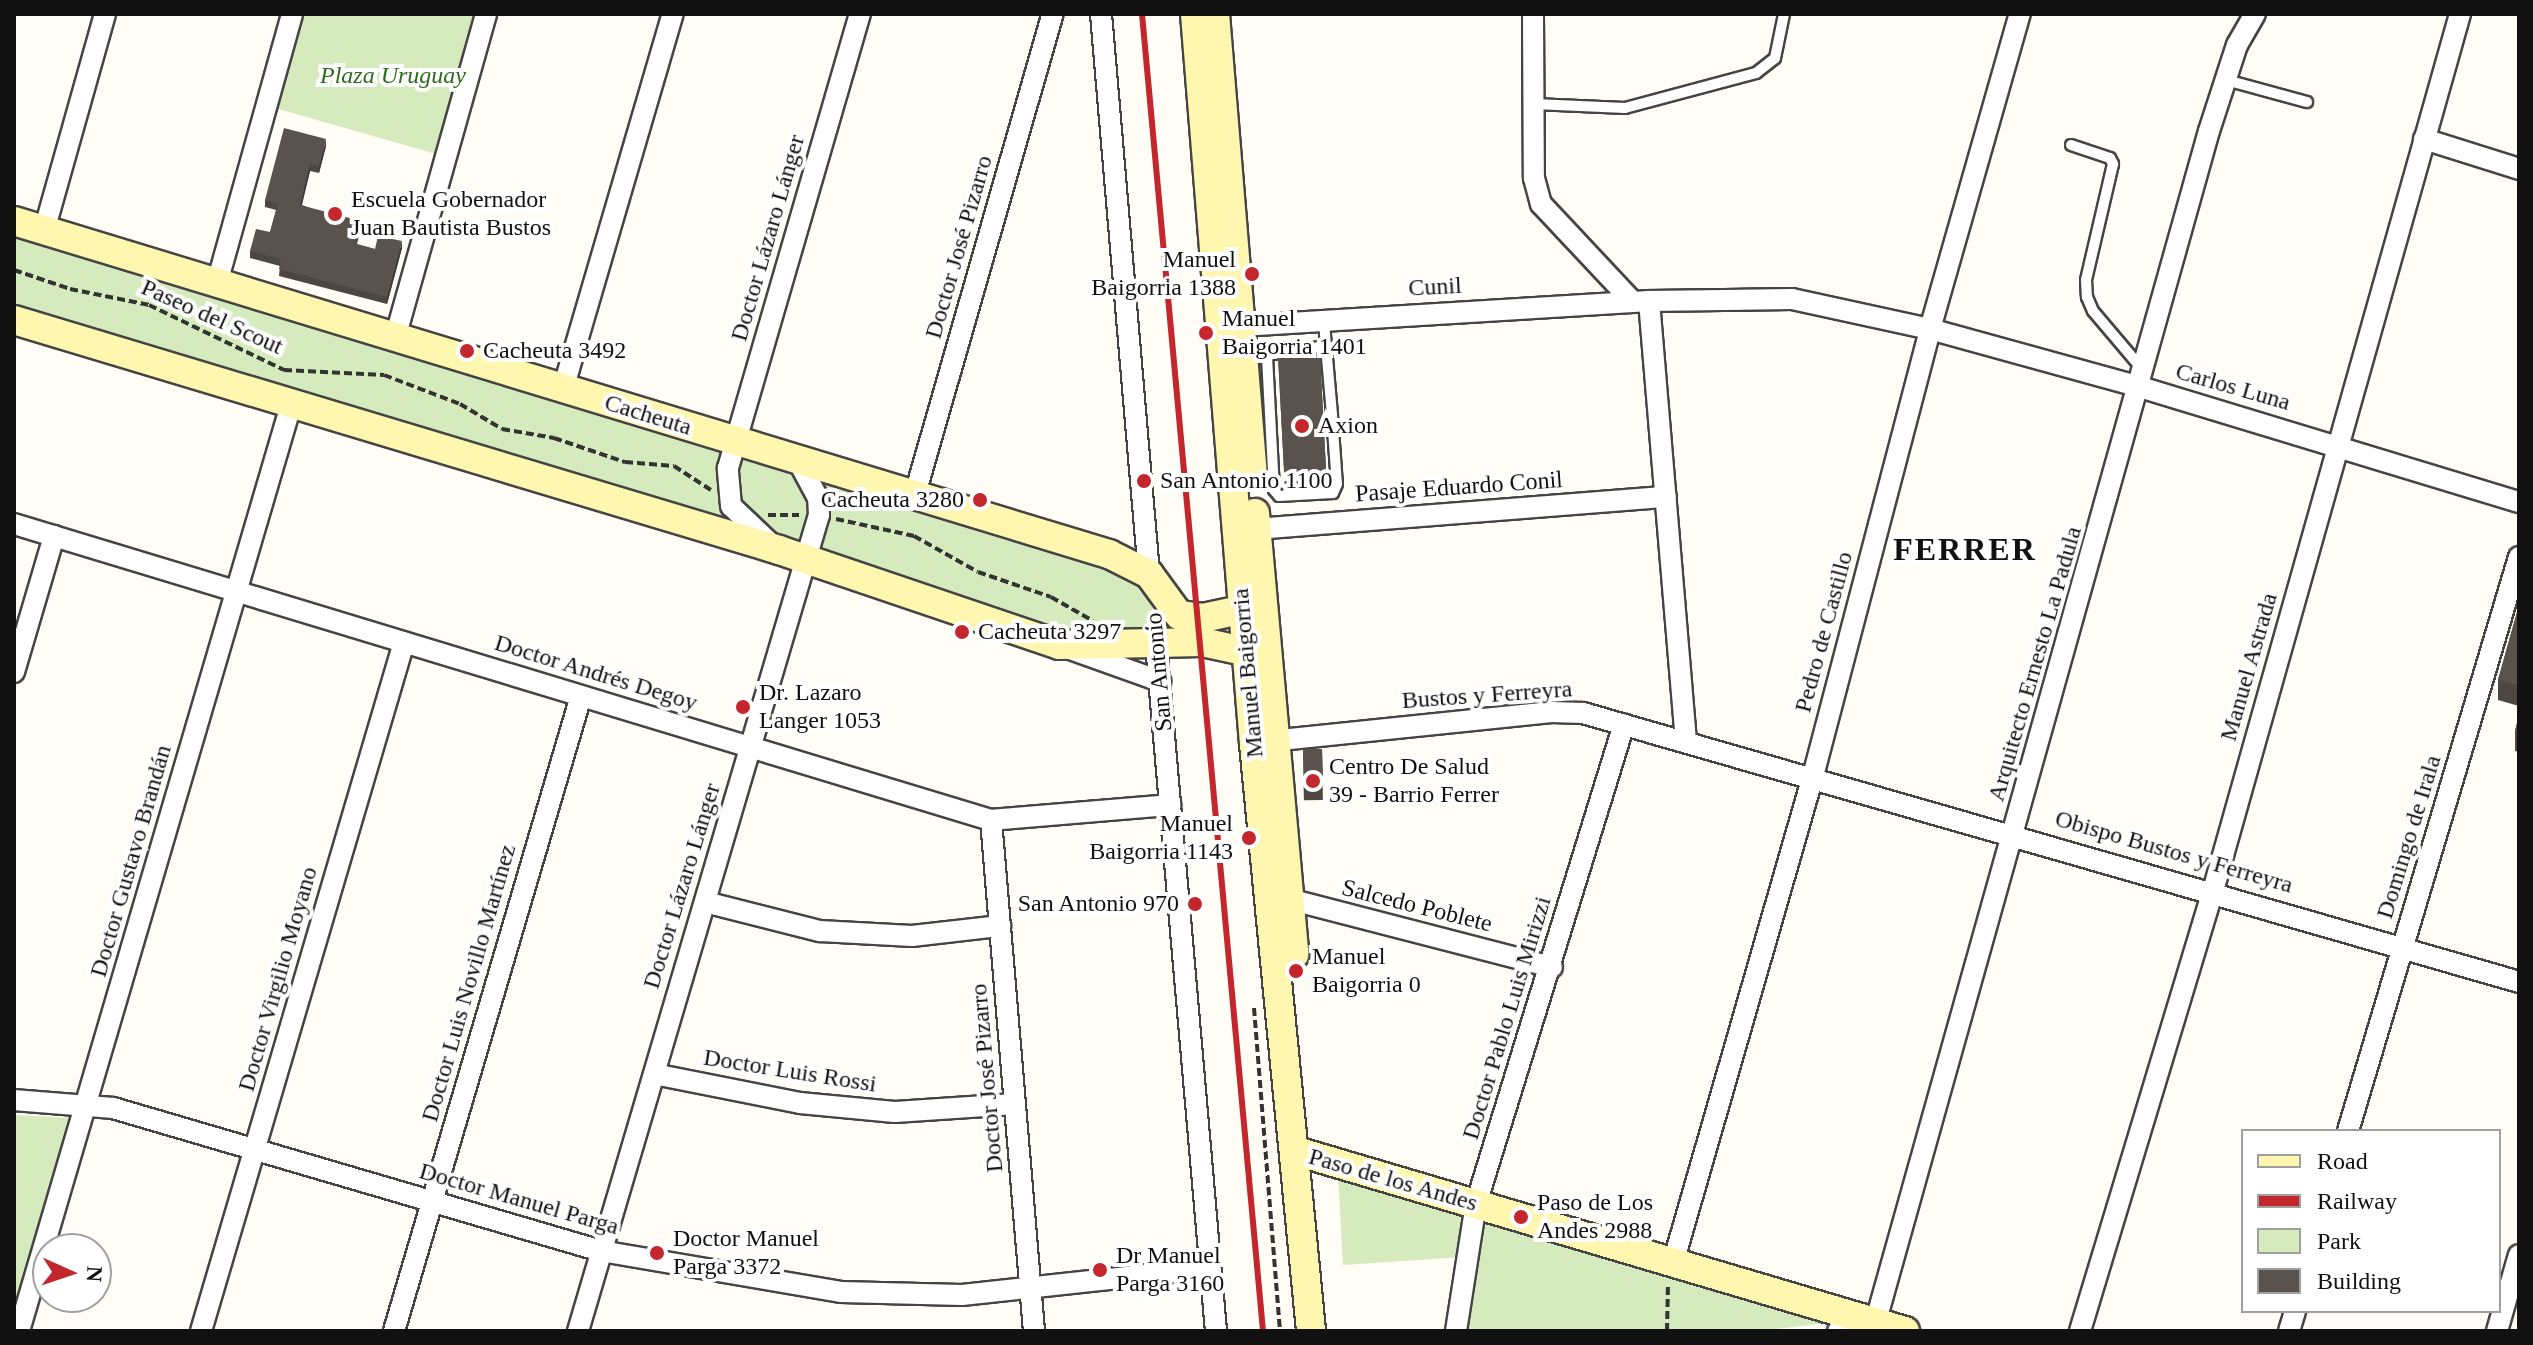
<!DOCTYPE html>
<meta charset="utf-8">
<style>
body{margin:0}
#map{position:relative;width:2533px;height:1345px;overflow:hidden;background:#fffdf5;font-family:"Times New Roman",serif}
div>[style]{position:absolute}
[style*='--x']{left:calc(var(--x)*1px);top:calc(var(--y)*1px);width:calc(var(--w)*1px);rotate:calc(var(--a)*1deg)}
.green>*{inset:0;background:#d5ebbd}
.path>*{height:4px;margin-top:-2px;transform-origin:0;background:repeating-linear-gradient(90deg,#333 0 8px,transparent 0 12px)}
.roads{filter:drop-shadow(2px 0 #444) drop-shadow(-2px 0 #444) drop-shadow(0 2px #444) drop-shadow(0 -2px #444)}
.lane>*{height:10px;margin:-5px;padding:0 5px;transform-origin:5px;border-radius:5px;background:#fff}
.street>*{height:20px;margin:-10px;padding:0 10px;transform-origin:10px;border-radius:10px;background:#fff}
.secondary>*{height:28px;margin:-14px;padding:0 14px;transform-origin:14px;border-radius:14px;background:#fff6b0}
.rail>*{height:6px;margin:-3px;padding:0 3px;transform-origin:3px;border-radius:3px;background:#c4262e}
.wall>*{inset:0;background:#4d4742;transform-origin:0 0}
.shaded-wall>*{inset:0;background:#3f3936}
.building>*{inset:0;background:#5a524d;transform-origin:0 0}
.dots>*{width:22px;height:22px;translate:-50% -50%;box-sizing:border-box;border:4px solid #fff;border-radius:50%}
span{translate:-50% -50%;white-space:nowrap;text-align:center;line-height:1.15;-webkit-text-stroke:8px #fff;paint-order:stroke}
.park-label{font-size:24px;color:#2f6b1f;font-style:italic}
.poi-label{font-size:24px;color:#111}
.left{translate:0 -50%;text-align:left}
.right{translate:-100% -50%;text-align:right}
.street-label{font-size:24px;color:#111}
.district-label{font-size:32px;color:#111;font-weight:700;letter-spacing:2px}
.frame{position:absolute;inset:0;border:16px solid #111;pointer-events:none}
.legend{position:absolute;left:2241px;top:1129px;width:260px;height:184px;box-sizing:border-box;background:#fff;border:2px solid #a0a0a0;margin:0;padding:10px 14px;list-style:none;font-size:24px;color:#111}
.legend li{display:flex;align-items:center;gap:16px;height:40px}
.legend b{width:40px;border:2px solid #a0a0a0}
.north{position:absolute;left:32px;top:1233px;width:80px;height:80px;box-sizing:border-box;background:#fff;border:2px solid #a0a0a0;border-radius:50%;rotate:93deg;font-size:22px;font-weight:700;line-height:32px;text-align:center;color:#111}
.north::after{content:'';display:block;margin:auto;width:28px;height:36px;background:#c4262e;clip-path:polygon(50% 0,100% 100%,50% 72%,0 100%)}
</style>
<div id="map">
<div class="green">
<div style="clip-path:polygon(301px 14px,476px 14px,436px 154px,275px 108px)"></div>
<div style="clip-path:polygon(14px 221px,1149px 574px,1156px 644px,1080px 646px,14px 320px)"></div>
<div style="clip-path:polygon(14px 1115px,72px 1118px,14px 1312px)"></div>
<div style="clip-path:polygon(1338px 1174px,1460px 1215px,1463px 1257px,1343px 1265px)"></div>
<div style="clip-path:polygon(1484px 1221px,1668px 1274px,1828px 1323px,1759px 1331px,1465px 1331px)"></div>
</div>
<div class="path">
<div style="--x:14;--y:270;--w:59;--a:18.7"></div>
<div style="--x:70;--y:289;--w:81;--a:11.4"></div>
<div style="--x:149;--y:305;--w:150;--a:25.7"></div>
<div style="--x:284;--y:370;--w:100;--a:2.9"></div>
<div style="--x:384;--y:375;--w:81;--a:20.9"></div>
<div style="--x:460;--y:404;--w:49;--a:30.8"></div>
<div style="--x:502;--y:429;--w:53;--a:9.8"></div>
<div style="--x:554;--y:438;--w:75;--a:18.7"></div>
<div style="--x:625;--y:462;--w:49;--a:4.7"></div>
<div style="--x:674;--y:466;--w:44;--a:33"></div>
<div style="--x:768;--y:515;--w:31;--a:0"></div>
<div style="--x:836;--y:519;--w:80;--a:12.3"></div>
<div style="--x:914;--y:536;--w:73;--a:29.4"></div>
<div style="--x:978;--y:572;--w:77;--a:18.9"></div>
<div style="--x:1051;--y:597;--w:48;--a:29.7"></div>
<div style="--x:1254;--y:1008;--w:324;--a:85.4"></div>
<div style="--x:1667;--y:1331;--w:47;--a:-88.8"></div>
</div>
<div class="roads">
<div class="lane">
<div style="--x:2226;--y:80;--w:84;--a:15.2"></div>
<div style="--x:1534;--y:104;--w:91;--a:2.5"></div>
<div style="--x:1625;--y:108;--w:136;--a:-15"></div>
<div style="--x:1756;--y:73;--w:24;--a:-38"></div>
<div style="--x:1775;--y:58;--w:45;--a:-78.4"></div>
<div style="--x:2071;--y:145;--w:41;--a:18.4"></div>
<div style="--x:2110;--y:158;--w:7;--a:63"></div>
<div style="--x:2113;--y:164;--w:119;--a:103.1"></div>
<div style="--x:2086;--y:280;--w:17;--a:87"></div>
<div style="--x:2087;--y:297;--w:15;--a:67"></div>
<div style="--x:2093;--y:311;--w:77;--a:49.7"></div>
<div style="--x:1324;--y:320;--w:26;--a:86"></div>
<div style="--x:1326;--y:346;--w:69;--a:85"></div>
<div style="--x:1332;--y:415;--w:69;--a:85.9"></div>
<div style="--x:1337;--y:484;--w:10;--a:114"></div>
<div style="--x:1333;--y:493;--w:54;--a:176.8"></div>
<div style="--x:1279;--y:496;--w:8;--a:-130"></div>
<div style="--x:1274;--y:490;--w:135;--a:-93"></div>
<div style="--x:1267;--y:355;--w:60;--a:-8.7"></div>
</div>
<div class="street">
<div style="--x:1101;--y:14;--w:562;--a:85.1"></div>
<div style="--x:1533;--y:14;--w:164;--a:89.7"></div>
<div style="--x:1534;--y:178;--w:27;--a:75"></div>
<div style="--x:1541;--y:204;--w:134;--a:46.8"></div>
<div style="--x:2424;--y:139;--w:100;--a:17.5"></div>
<div style="--x:44;--y:231;--w:225;--a:-74.3"></div>
<div style="--x:217;--y:283;--w:279;--a:-74.4"></div>
<div style="--x:1649;--y:301;--w:441;--a:85.2"></div>
<div style="--x:1241;--y:326;--w:409;--a:-3.5"></div>
<div style="--x:1649;--y:301;--w:143;--a:-0.8"></div>
<div style="--x:1792;--y:299;--w:141;--a:12.3"></div>
<div style="--x:1930;--y:329;--w:218;--a:15.4"></div>
<div style="--x:2140;--y:387;--w:396;--a:16.9"></div>
<div style="--x:395;--y:338;--w:337;--a:-74.3"></div>
<div style="--x:563;--y:389;--w:391;--a:-73.7"></div>
<div style="--x:915;--y:494;--w:499;--a:-74"></div>
<div style="--x:14;--y:524;--w:1021;--a:16.86"></div>
<div style="--x:991;--y:820;--w:180;--a:-4.8"></div>
<div style="--x:1256;--y:529;--w:411;--a:-4.5"></div>
<div style="--x:769;--y:542;--w:52;--a:-136.5"></div>
<div style="--x:731;--y:506;--w:38;--a:-95"></div>
<div style="--x:728;--y:468;--w:473;--a:-73.8"></div>
<div style="--x:1156;--y:644;--w:690;--a:85.01"></div>
<div style="--x:1070;--y:649;--w:96;--a:19.6"></div>
<div style="--x:14;--y:672;--w:142;--a:-73.6"></div>
<div style="--x:1261;--y:742;--w:292;--a:-5.9"></div>
<div style="--x:1551;--y:712;--w:32;--a:2"></div>
<div style="--x:1583;--y:713;--w:974;--a:16.03"></div>
<div style="--x:991;--y:820;--w:513;--a:85.19"></div>
<div style="--x:1277;--y:896;--w:284;--a:14.5"></div>
<div style="--x:705;--y:902;--w:119;--a:14.2"></div>
<div style="--x:820;--y:931;--w:92;--a:3.1"></div>
<div style="--x:912;--y:936;--w:89;--a:-6.5"></div>
<div style="--x:654;--y:1074;--w:149;--a:11.2"></div>
<div style="--x:800;--y:1103;--w:95;--a:5.4"></div>
<div style="--x:895;--y:1112;--w:120;--a:-3.8"></div>
<div style="--x:14;--y:1100;--w:99;--a:4.6"></div>
<div style="--x:113;--y:1108;--w:509;--a:16.33"></div>
<div style="--x:601;--y:1251;--w:243;--a:9.7"></div>
<div style="--x:841;--y:1292;--w:121;--a:1.4"></div>
<div style="--x:962;--y:1295;--w:250;--a:-6.2"></div>
<div style="--x:2348;--y:1131;--w:599;--a:-73.41"></div>
<div style="--x:1673;--y:1263;--w:507;--a:-73.96"></div>
<div style="--x:1813;--y:776;--w:462;--a:-75.3"></div>
<div style="--x:1930;--y:329;--w:328;--a:-74.1"></div>
<div style="--x:19;--y:1331;--w:965;--a:-73.63"></div>
<div style="--x:201;--y:1331;--w:718;--a:-73.58"></div>
<div style="--x:394;--y:1331;--w:662;--a:-73.59"></div>
<div style="--x:578;--y:1331;--w:851;--a:-73.55"></div>
<div style="--x:819;--y:515;--w:17;--a:-93"></div>
<div style="--x:818;--y:498;--w:44;--a:-118.3"></div>
<div style="--x:1456;--y:1331;--w:129;--a:-81.1"></div>
<div style="--x:1476;--y:1204;--w:502;--a:-72.86"></div>
<div style="--x:1838;--y:1331;--w:29;--a:-25"></div>
<div style="--x:1873;--y:1331;--w:1246;--a:-74.36"></div>
<div style="--x:2209;--y:131;--w:90;--a:-72"></div>
<div style="--x:2237;--y:45;--w:36;--a:-60"></div>
<div style="--x:2080;--y:1331;--w:460;--a:-73.2"></div>
<div style="--x:2213;--y:891;--w:911;--a:-74.27"></div>
<div style="--x:2289;--y:1331;--w:21;--a:-73"></div>
<div style="--x:2497;--y:1331;--w:79;--a:-73.9"></div>
</div>
<div class="secondary">
<div style="--x:1195;--y:14;--w:732;--a:85.38"></div>
<div style="--x:1254;--y:744;--w:590;--a:84.45"></div>
<div style="--x:1215;--y:14;--w:456;--a:85.3"></div>
<div style="--x:14;--y:221;--w:1145;--a:16.92"></div>
<div style="--x:1109;--y:554;--w:45;--a:26.6"></div>
<div style="--x:1149;--y:574;--w:51;--a:53.8"></div>
<div style="--x:1179;--y:615;--w:24;--a:7"></div>
<div style="--x:1203;--y:618;--w:61;--a:-12.2"></div>
<div style="--x:14;--y:320;--w:799;--a:16.73"></div>
<div style="--x:779;--y:550;--w:296;--a:18.7"></div>
<div style="--x:1059;--y:645;--w:143;--a:-1.2"></div>
<div style="--x:1202;--y:642;--w:61;--a:12.2"></div>
<div style="--x:1255;--y:513;--w:443;--a:84.9"></div>
<div style="--x:1296;--y:1151;--w:635;--a:16.47"></div>
</div>
</div>
<div class="rail">
<div style="--x:1142;--y:14;--w:1323;--a:84.75"></div>
</div>
<div class="wall">
<div style="clip-path:polygon(326px 146px,319px 173px,310px 171px,302px 205px,361px 228px,357px 244px,375px 249px,402px 248px,387px 304px,279px 276px,280px 266px,250px 258px,250px 251px,270px 232px,276px 210px,265px 207px,265px 200px)"></div>
<div style="left:1320px;top:355px;width:133px;height:42px;rotate:87deg"></div>
<div style="clip-path:polygon(2519px 605px,2519px 706px,2498px 700px,2498px 680px)"></div>
<div style="clip-path:polygon(2519px 715px,2519px 752px,2515px 751px,2515px 731px)"></div>
<div style="left:1322px;top:749px;width:51px;height:19px;rotate:89deg"></div>
</div>
<div class="shaded-wall">
<div style="clip-path:polygon(326px 139px,326px 146px,319px 173px,319px 166px)"></div>
<div style="clip-path:polygon(310px 164px,310px 171px,300px 211px,300px 205px)"></div>
<div style="clip-path:polygon(402px 241px,402px 248px,387px 304px,387px 297px)"></div>
</div>
<div class="building">
<div style="clip-path:polygon(284px 128px,326px 139px,319px 166px,310px 164px,300px 205px,361px 221px,355px 244px,375px 249px,378px 236px,402px 241px,387px 297px,279px 269px,281px 259px,250px 251px,256px 229px,270px 232px,278px 204px,265px 200px)"></div>
<div style="left:1320px;top:355px;width:126px;height:42px;rotate:87deg"></div>
<div style="clip-path:polygon(2519px 605px,2519px 686px,2498px 680px)"></div>
<div style="clip-path:polygon(2519px 715px,2519px 732px,2515px 731px)"></div>
<div style="left:1322px;top:749px;width:37px;height:19px;rotate:88deg"></div>
</div>
<div class="dots">
<div style="left:335px;top:214px;background:#c4262e"></div>
<div style="left:1252px;top:274px;background:#c4262e"></div>
<div style="left:1206px;top:333px;background:#c4262e"></div>
<div style="left:467px;top:351px;background:#c4262e"></div>
<div style="left:1302px;top:426px;background:#c4262e"></div>
<div style="left:1144px;top:481px;background:#c4262e"></div>
<div style="left:980px;top:500px;background:#c4262e"></div>
<div style="left:962px;top:632px;background:#c4262e"></div>
<div style="left:743px;top:707px;background:#c4262e"></div>
<div style="left:1313px;top:781px;background:#c4262e"></div>
<div style="left:1249px;top:838px;background:#c4262e"></div>
<div style="left:1195px;top:904px;background:#c4262e"></div>
<div style="left:1296px;top:971px;background:#c4262e"></div>
<div style="left:1521px;top:1217px;background:#c4262e"></div>
<div style="left:657px;top:1253px;background:#c4262e"></div>
<div style="left:1100px;top:1270px;background:#c4262e"></div>
</div>
<div class="park-label">
<span style="left:393px;top:76px">Plaza Uruguay</span>
</div>
<div class="poi-label">
<span class="left" style="left:351px;top:214px">Escuela Gobernador<br>Juan Bautista Bustos</span>
<span class="right" style="left:1236px;top:274px">Manuel<br>Baigorria 1388</span>
<span class="left" style="left:1222px;top:333px">Manuel<br>Baigorria 1401</span>
<span class="left" style="left:483px;top:351px">Cacheuta 3492</span>
<span class="left" style="left:1318px;top:426px">Axion</span>
<span class="left" style="left:1160px;top:481px">San Antonio 1100</span>
<span class="right" style="left:964px;top:500px">Cacheuta 3280</span>
<span class="left" style="left:978px;top:632px">Cacheuta 3297</span>
<span class="left" style="left:759px;top:707px">Dr. Lazaro<br>Langer 1053</span>
<span class="left" style="left:1329px;top:781px">Centro De Salud<br>39 - Barrio Ferrer</span>
<span class="right" style="left:1233px;top:838px">Manuel<br>Baigorria 1143</span>
<span class="right" style="left:1179px;top:904px">San Antonio 970</span>
<span class="left" style="left:1312px;top:971px">Manuel<br>Baigorria 0</span>
<span class="left" style="left:1537px;top:1217px">Paso de Los<br>Andes 2988</span>
<span class="left" style="left:673px;top:1253px">Doctor Manuel<br>Parga 3372</span>
<span class="left" style="left:1116px;top:1270px">Dr Manuel<br>Parga 3160</span>
</div>
<div class="street-label">
<span style="left:768px;top:238px;rotate:-74deg">Doctor Lázaro Lánger</span>
<span style="left:959px;top:247px;rotate:-74deg">Doctor José Pizarro</span>
<span style="left:1435px;top:287px;rotate:-3deg">Cunil</span>
<span style="left:212px;top:317px;rotate:24deg">Paseo del Scout</span>
<span style="left:2233px;top:387px;rotate:16deg">Carlos Luna</span>
<span style="left:648px;top:415px;rotate:17deg">Cacheuta</span>
<span style="left:1459px;top:487px;rotate:-4deg">Pasaje Eduardo Conil</span>
<span style="left:1824px;top:632px;rotate:-75deg">Pedro de Castillo</span>
<span style="left:2035px;top:664px;rotate:-74deg">Arquitecto Ernesto La Padula</span>
<span style="left:2249px;top:667px;rotate:-74deg">Manuel Astrada</span>
<span style="left:1159px;top:672px;rotate:-95deg">San Antonio</span>
<span style="left:596px;top:673px;rotate:17deg">Doctor Andrés Degoy</span>
<span style="left:1248px;top:673px;rotate:-95deg">Manuel Baigorria</span>
<span style="left:1487px;top:695px;rotate:-4deg">Bustos y Ferreyra</span>
<span style="left:2409px;top:837px;rotate:-73deg">Domingo de Irala</span>
<span style="left:2174px;top:852px;rotate:16deg">Obispo Bustos y Ferreyra</span>
<span style="left:131px;top:861px;rotate:-74deg">Doctor Gustavo Brandán</span>
<span style="left:682px;top:886px;rotate:-73deg">Doctor Lázaro Lánger</span>
<span style="left:1417px;top:906px;rotate:14deg">Salcedo Poblete</span>
<span style="left:278px;top:979px;rotate:-74deg">Doctor Virgilio Moyano</span>
<span style="left:469px;top:983px;rotate:-74deg">Doctor Luis Novillo Martínez</span>
<span style="left:1507px;top:1018px;rotate:-73deg">Doctor Pablo Luis Mirizzi</span>
<span style="left:790px;top:1071px;rotate:9deg">Doctor Luis Rossi</span>
<span style="left:987px;top:1078px;rotate:-95deg">Doctor José Pizarro</span>
<span style="left:1393px;top:1180px;rotate:16deg">Paso de los Andes</span>
<span style="left:519px;top:1199px;rotate:16deg">Doctor Manuel Parga</span>
</div>
<div class="district-label">
<span style="left:1965px;top:549px">FERRER</span>
</div>
<div class="frame"></div>
<ul class="legend">
<li><b style="height:10px;background:#fff6b0"></b>Road</li>
<li><b style="height:10px;background:#c4262e"></b>Railway</li>
<li><b style="height:22px;background:#d5ebbd"></b>Park</li>
<li><b style="height:22px;background:#5a524d"></b>Building</li>
</ul>
<div class="north">N</div>
</div>
